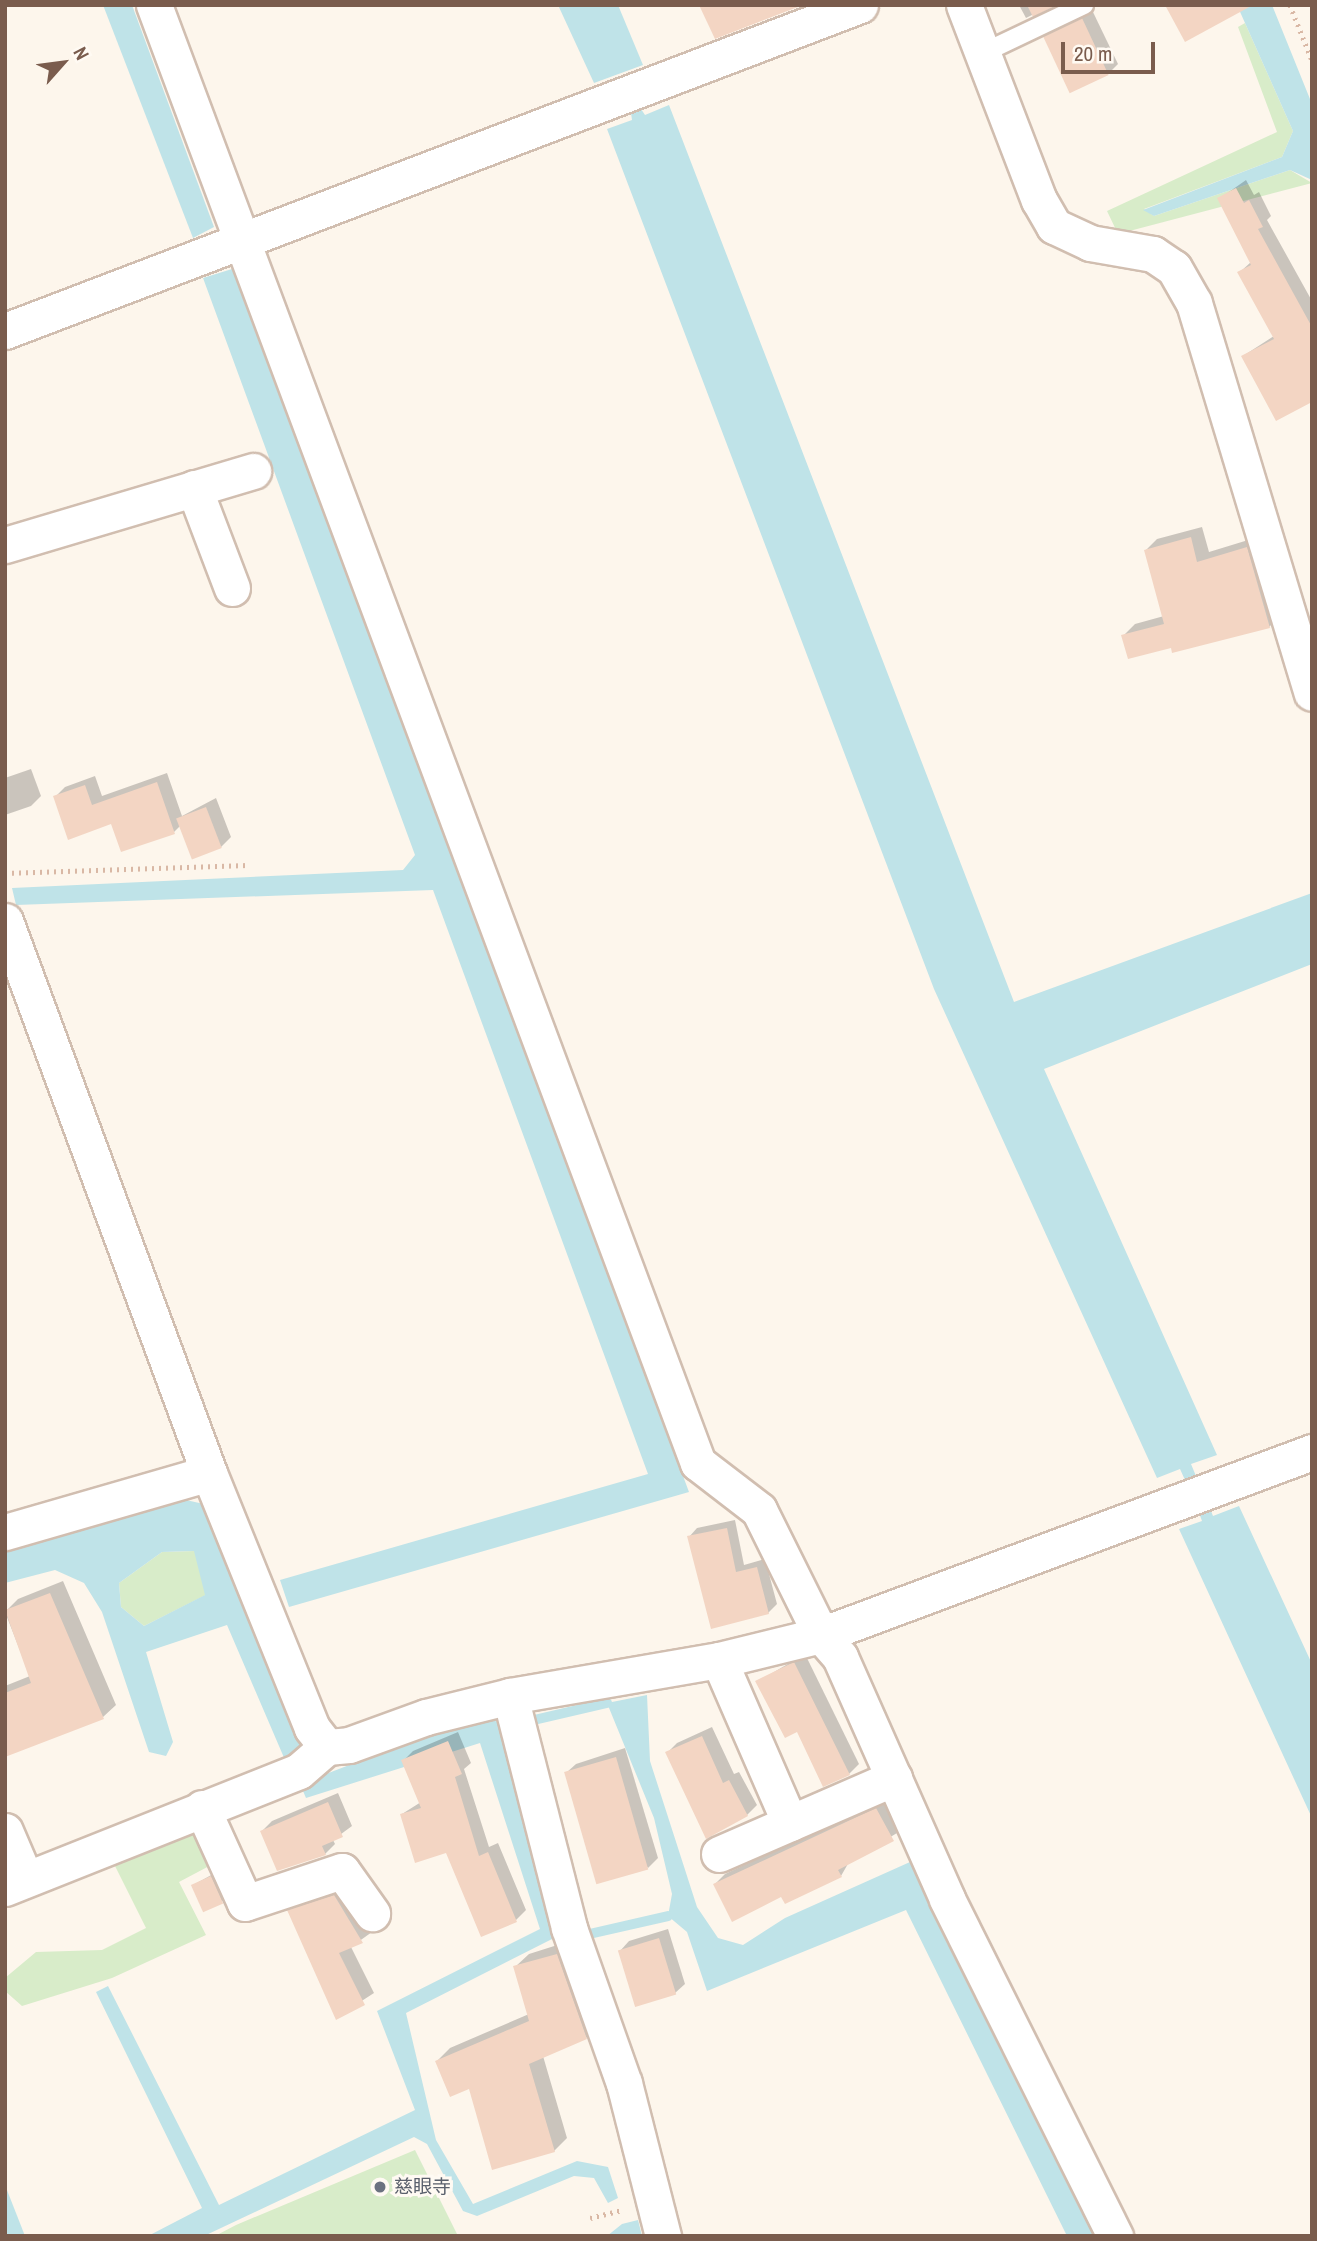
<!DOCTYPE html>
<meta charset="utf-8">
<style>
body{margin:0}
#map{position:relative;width:1317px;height:2241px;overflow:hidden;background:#fdf6ec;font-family:"Archivo Narrow","Noto Sans JP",sans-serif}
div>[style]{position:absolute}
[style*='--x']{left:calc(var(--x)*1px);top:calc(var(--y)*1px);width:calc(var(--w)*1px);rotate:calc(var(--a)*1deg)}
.green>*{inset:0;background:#d8ecc9}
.water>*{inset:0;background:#bfe3e8}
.shadow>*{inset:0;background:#0003}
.stream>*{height:10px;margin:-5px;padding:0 5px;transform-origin:5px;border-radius:5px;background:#bfe3e8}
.building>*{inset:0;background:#f3d5c3;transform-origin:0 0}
.path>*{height:4.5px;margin-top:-2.25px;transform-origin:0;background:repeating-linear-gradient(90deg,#d9b8a5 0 2px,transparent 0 7px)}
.roads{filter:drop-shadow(2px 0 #d1beb0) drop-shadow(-2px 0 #d1beb0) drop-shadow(0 2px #d1beb0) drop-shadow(0 -2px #d1beb0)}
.service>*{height:18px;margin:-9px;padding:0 9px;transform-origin:9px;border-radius:9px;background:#fff}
.minor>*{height:35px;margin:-17.5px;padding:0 17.5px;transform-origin:17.5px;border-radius:17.5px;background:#fff}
.dots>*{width:19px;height:19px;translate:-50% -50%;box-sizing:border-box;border:4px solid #fffaf3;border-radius:50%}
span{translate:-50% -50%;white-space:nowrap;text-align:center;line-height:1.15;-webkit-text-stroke:6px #fffaf3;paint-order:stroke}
.worship-label{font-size:19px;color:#5b616d}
.left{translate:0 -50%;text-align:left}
.frame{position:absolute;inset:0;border:7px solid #7a5c4d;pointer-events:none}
.north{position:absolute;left:28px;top:28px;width:70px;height:70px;-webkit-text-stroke:5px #fffaf3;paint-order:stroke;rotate:62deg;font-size:19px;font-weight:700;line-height:28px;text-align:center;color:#7a5c4d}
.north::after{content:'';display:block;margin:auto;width:24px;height:32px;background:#7a5c4d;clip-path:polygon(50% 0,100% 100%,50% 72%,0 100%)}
.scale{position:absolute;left:1061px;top:42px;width:94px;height:32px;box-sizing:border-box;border:4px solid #7a5c4d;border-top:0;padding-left:9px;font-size:21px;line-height:24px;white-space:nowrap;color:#7a5c4d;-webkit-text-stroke:5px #fffaf3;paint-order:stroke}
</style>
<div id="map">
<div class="green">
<div style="clip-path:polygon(1245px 23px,1293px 131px,1282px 157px,1144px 209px,1154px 216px,1290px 170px,1312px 183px,1118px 234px,1107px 211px,1277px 132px,1238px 27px)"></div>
<div style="clip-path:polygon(195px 1551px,206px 1595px,144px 1626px,121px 1607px,119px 1583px,162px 1552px)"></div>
<div style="clip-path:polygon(198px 1825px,213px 1864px,179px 1882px,206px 1935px,112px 1978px,22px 2006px,5px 1991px,5px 1978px,36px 1952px,102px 1950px,146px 1928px,111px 1858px)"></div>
<div style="clip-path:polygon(415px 2150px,458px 2236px,215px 2236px,236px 2225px)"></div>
</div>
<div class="water">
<div style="clip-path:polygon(103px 5px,132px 5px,214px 227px,193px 238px)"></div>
<div style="clip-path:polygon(558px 5px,618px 5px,643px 65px,594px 83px)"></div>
<div style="clip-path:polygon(1237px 5px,1272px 5px,1312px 104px,1312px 180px,1290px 170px,1154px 216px,1143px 210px,1282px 157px,1293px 131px)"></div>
<div style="clip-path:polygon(669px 105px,1014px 1002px,1312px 893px,1312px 964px,1044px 1069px,1217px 1455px,1191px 1464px,1196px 1476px,1190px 1478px,1185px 1480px,1180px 1469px,1157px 1478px,934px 989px,607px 129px,632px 120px,631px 113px,641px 109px,645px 115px)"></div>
<div style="clip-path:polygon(232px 269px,689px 1492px,289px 1607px,280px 1580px,648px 1474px,433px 890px,16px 905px,12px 888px,403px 870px,415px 855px,203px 278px)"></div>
<div style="clip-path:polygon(evenodd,186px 1500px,208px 1505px,303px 1741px,297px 1756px,285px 1760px,227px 1625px,146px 1652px,173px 1742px,166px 1756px,149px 1752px,102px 1612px,84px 1583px,55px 1570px,5px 1583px,5px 1552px,186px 1500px,194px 1551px,205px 1595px,144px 1626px,121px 1607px,119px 1583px,162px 1552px,194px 1551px)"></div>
<div style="clip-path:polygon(1209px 1506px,1213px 1516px,1239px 1506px,1312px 1664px,1312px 1818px,1179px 1529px,1202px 1521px,1198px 1510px)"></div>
<div style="clip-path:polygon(647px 1695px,650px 1761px,697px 1907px,718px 1938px,743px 1945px,785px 1918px,910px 1862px,1096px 2236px,1067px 2236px,906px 1910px,707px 1991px,687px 1932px,668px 1916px,672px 1894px,654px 1818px,607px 1703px)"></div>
<div style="clip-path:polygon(494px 1720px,507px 1729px,558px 1936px,406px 2013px,436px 2140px,473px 2204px,577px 2161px,608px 2167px,618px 2198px,608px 2203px,594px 2178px,574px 2176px,477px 2216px,463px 2211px,427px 2144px,414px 2137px,204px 2236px,148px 2236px,202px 2208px,96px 1992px,108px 1986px,219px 2205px,415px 2110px,377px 2011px,540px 1929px,480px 1743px,306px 1798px,300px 1784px,435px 1732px)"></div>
<div style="clip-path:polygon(5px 2185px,25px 2236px,5px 2236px)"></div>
<div style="clip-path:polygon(638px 2220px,642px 2236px,607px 2236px,622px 2224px)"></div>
</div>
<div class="shadow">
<div style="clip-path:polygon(1019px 5px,1052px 5px,1026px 18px)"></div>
<div style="clip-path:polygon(1092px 10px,1118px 64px,1108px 74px,1045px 38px,1055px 28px)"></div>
<div style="clip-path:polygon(1246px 180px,1254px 195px,1259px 192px,1271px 216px,1267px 220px,1312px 301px,1312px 400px,1243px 356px,1274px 336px,1240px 272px,1251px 262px,1219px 199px)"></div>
<div style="clip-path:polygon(1202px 527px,1209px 552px,1258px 537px,1281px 615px,1269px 627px,1172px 646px,1123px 636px,1135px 624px,1164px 616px,1146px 550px,1157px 539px)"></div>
<div style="clip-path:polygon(31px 769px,41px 796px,31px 806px,5px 815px,5px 778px)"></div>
<div style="clip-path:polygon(167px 773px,182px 816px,216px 798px,231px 837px,221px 847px,181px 825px,174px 832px,112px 822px,55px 797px,65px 787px,95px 776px,102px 796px)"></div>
<div style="clip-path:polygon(735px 1520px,744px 1565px,765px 1559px,777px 1604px,768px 1613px,689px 1537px,697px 1528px)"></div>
<div style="clip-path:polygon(63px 1581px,116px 1705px,103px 1717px,5px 1756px,5px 1686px,30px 1676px,5px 1612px,18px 1599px)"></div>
<div style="clip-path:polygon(805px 1654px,859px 1764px,849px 1774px,798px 1729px,757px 1682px)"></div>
<div style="clip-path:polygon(712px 1727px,734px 1774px,739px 1772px,757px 1805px,747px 1815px,667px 1753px,677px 1743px)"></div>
<div style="clip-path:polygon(458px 1732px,471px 1763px,464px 1769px,489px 1847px,498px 1843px,526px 1910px,516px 1920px,482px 1935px,447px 1851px,402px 1814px,421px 1802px,403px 1761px,413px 1751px)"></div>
<div style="clip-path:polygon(625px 1748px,658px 1858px,648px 1868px,566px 1773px,576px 1764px)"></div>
<div style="clip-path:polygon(338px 1793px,352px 1826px,333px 1840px,335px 1844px,325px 1854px,262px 1831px,272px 1821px)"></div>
<div style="clip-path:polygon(887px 1799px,902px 1830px,849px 1862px,841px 1876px,782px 1895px,715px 1884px,725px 1874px)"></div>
<div style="clip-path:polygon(215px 1873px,226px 1897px,222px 1901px,193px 1885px)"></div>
<div style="clip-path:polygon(344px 1886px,372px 1932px,351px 1947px,374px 1993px,337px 2017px,289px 1911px,299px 1901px)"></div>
<div style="clip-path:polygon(668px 1929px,685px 1984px,675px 1993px,620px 1951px,629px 1941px)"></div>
<div style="clip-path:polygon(570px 1941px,599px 2025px,586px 2038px,543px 2056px,567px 2138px,554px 2151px,437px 2061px,450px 2048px,529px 2014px,515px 1967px,529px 1954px)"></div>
</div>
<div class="stream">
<div style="--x:534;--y:1720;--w:75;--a:-13.1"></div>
<div style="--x:585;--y:1935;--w:85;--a:-12.9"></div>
</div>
<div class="building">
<div style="clip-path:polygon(699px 5px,803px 5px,715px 39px)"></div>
<div style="clip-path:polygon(1027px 5px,1057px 5px,1033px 17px)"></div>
<div style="clip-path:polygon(1165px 5px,1253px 5px,1185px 42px)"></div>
<div style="left:1082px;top:18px;width:63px;height:43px;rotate:65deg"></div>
<div style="clip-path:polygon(1236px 188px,1244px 203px,1249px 200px,1263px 227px,1258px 229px,1312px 327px,1312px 402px,1276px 421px,1241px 356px,1274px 339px,1237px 272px,1251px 265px,1217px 198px)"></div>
<div style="clip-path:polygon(1191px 537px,1197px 562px,1247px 547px,1270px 628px,1172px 653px,1171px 648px,1128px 659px,1121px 635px,1164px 624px,1144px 550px)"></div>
<div style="clip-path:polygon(157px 782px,175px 834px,121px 852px,111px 824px,68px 840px,53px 796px,85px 785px,92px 805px)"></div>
<div style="left:206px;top:807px;width:44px;height:32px;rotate:69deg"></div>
<div style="clip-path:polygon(727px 1528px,736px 1572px,757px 1567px,769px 1614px,711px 1629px,687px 1536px)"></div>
<div style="clip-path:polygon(50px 1593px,104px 1719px,5px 1757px,5px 1693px,31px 1683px,5px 1610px)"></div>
<div style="clip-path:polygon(794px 1662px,850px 1775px,823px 1787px,797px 1732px,785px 1738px,755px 1681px)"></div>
<div style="clip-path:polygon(702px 1736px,723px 1783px,729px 1780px,748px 1816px,706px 1839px,665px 1752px)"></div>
<div style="clip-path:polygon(448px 1741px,462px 1774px,455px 1777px,479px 1856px,488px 1852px,517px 1922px,481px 1937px,446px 1853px,415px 1863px,400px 1814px,421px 1808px,401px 1760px)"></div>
<div style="left:616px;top:1757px;width:117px;height:54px;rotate:74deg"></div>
<div style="clip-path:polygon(328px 1802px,343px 1837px,322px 1846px,326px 1855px,277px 1871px,260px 1831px)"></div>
<div style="clip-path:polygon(876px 1808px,894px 1841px,838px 1870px,842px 1877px,785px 1904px,781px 1897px,732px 1922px,713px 1884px)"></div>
<div style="left:211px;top:1876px;width:30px;height:22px;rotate:66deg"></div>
<div style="clip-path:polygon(334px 1895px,363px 1943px,339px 1953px,365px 2005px,336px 2020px,287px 1910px)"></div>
<div style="left:659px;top:1938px;width:59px;height:43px;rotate:73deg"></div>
<div style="clip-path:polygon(557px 1954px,587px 2039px,529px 2064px,555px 2152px,492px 2170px,469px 2089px,450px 2097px,435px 2061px,529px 2021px,513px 1966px)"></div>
</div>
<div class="path">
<div style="--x:1290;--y:5;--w:59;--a:68.2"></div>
<div style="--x:5;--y:873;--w:243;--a:-1.9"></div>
<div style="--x:590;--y:2218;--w:34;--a:-14"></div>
</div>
<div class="roads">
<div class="service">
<div style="--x:983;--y:53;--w:112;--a:-25.4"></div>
</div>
<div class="minor">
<div style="--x:154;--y:5;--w:1556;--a:69.54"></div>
<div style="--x:698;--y:1463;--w:77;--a:37.6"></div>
<div style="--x:759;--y:1510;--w:140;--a:63.6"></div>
<div style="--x:821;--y:1635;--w:29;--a:49"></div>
<div style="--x:840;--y:1657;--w:265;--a:66.1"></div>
<div style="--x:947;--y:1899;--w:377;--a:63.5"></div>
<div style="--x:964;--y:5;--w:209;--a:69"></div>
<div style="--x:1039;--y:200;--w:30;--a:60"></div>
<div style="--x:1054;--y:226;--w:40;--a:25"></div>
<div style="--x:1090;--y:243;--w:64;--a:9.9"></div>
<div style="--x:1153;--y:254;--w:25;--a:34"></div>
<div style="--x:1174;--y:268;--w:40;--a:60.3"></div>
<div style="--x:1194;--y:303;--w:407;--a:73.2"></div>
<div style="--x:5;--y:331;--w:915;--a:-20.87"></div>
<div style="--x:194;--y:488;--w:107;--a:69.2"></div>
<div style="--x:5;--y:545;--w:259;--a:-16.6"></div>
<div style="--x:5;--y:921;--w:588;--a:69.72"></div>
<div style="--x:209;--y:1473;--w:275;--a:68"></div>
<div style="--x:312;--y:1728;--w:24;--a:52"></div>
<div style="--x:5;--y:1532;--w:212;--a:-16.1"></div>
<div style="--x:719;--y:1660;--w:178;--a:66.5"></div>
<div style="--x:510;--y:1696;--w:239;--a:75.7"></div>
<div style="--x:569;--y:1928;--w:164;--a:70.5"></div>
<div style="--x:624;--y:2083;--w:158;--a:75.7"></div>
<div style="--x:202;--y:1808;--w:104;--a:65.6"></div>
<div style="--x:245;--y:1903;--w:102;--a:-18.3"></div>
<div style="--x:342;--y:1871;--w:52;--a:54.5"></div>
<div style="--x:5;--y:1831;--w:51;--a:66.9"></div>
<div style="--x:719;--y:1854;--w:191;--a:-23.5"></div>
<div style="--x:5;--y:1888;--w:316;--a:-21.7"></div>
<div style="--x:299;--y:1771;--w:37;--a:-41"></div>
<div style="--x:327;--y:1747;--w:22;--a:-5"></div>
<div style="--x:349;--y:1745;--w:82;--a:-20"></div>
<div style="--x:426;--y:1717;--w:87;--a:-14"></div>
<div style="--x:510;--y:1696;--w:212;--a:-9.8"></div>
<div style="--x:719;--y:1660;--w:105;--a:-13.8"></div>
<div style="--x:821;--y:1635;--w:524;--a:-20.44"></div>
</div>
</div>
<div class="dots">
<div style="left:380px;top:2187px;background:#6b7280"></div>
</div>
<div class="worship-label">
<span class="left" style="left:394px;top:2187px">慈眼寺</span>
</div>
<div class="frame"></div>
<div class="north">N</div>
<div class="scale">20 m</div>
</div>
